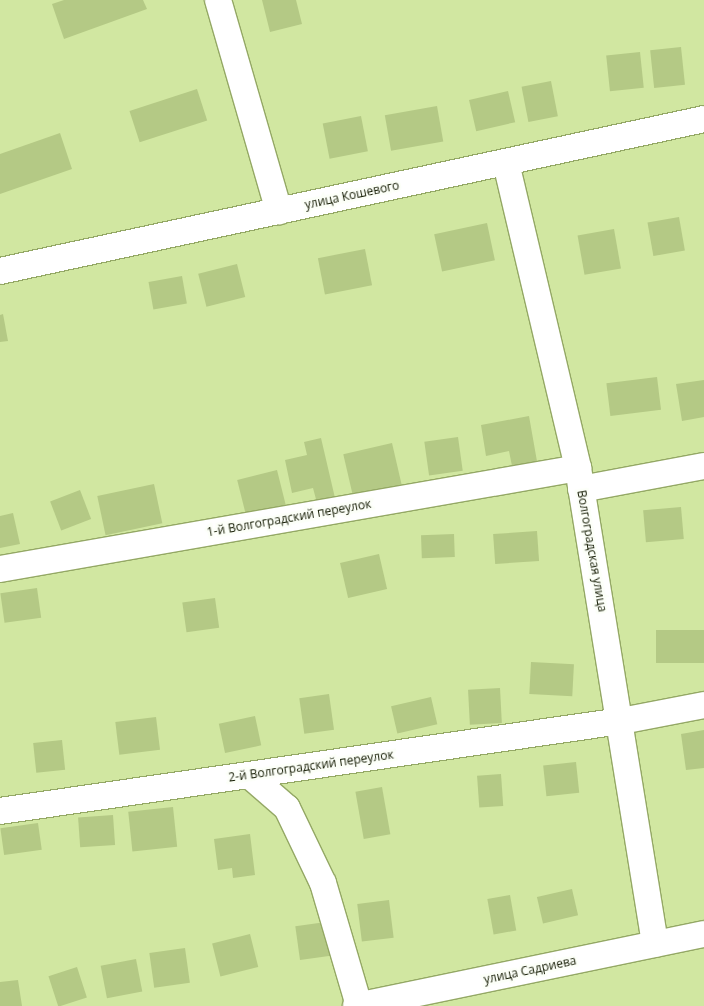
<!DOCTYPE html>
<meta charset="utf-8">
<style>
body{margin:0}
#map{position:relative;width:704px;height:1006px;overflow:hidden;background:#d1e7a1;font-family:"Open Sans",sans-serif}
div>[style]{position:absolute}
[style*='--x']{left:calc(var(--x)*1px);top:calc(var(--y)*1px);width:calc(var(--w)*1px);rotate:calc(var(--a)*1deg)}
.building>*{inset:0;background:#b4c985;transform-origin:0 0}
.roads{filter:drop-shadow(1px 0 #94a865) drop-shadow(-1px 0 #94a865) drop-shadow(0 1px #94a865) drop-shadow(0 -1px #94a865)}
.minor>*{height:26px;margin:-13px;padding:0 13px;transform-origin:13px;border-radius:13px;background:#fff}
span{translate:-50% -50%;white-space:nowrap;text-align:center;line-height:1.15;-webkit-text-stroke:5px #fcfff8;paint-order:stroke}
.street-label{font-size:12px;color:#121901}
</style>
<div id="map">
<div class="building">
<div style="clip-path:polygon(64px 0,143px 0,147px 9px,64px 39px,52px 4px)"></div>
<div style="clip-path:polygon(262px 0,296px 0,302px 24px,270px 32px)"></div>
<div style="left:681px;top:47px;width:38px;height:31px;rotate:84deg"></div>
<div style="left:640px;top:52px;width:36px;height:34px;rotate:84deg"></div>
<div style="left:551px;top:81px;width:36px;height:30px;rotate:79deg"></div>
<div style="left:197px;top:89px;width:33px;height:71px;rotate:72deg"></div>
<div style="left:508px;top:91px;width:32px;height:40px;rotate:77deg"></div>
<div style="left:437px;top:106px;width:36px;height:53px;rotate:80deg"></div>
<div style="left:361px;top:116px;width:36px;height:39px;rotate:79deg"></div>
<div style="clip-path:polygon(60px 133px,72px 169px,0 194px,0 154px)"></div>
<div style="left:679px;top:217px;width:34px;height:32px;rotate:80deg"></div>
<div style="left:487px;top:223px;width:38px;height:54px;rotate:78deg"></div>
<div style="left:614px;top:229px;width:40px;height:37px;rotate:80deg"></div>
<div style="left:365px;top:249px;width:37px;height:48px;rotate:79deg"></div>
<div style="left:237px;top:264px;width:34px;height:40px;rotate:76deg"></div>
<div style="left:182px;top:276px;width:28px;height:34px;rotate:80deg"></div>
<div style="clip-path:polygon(3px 314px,8px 341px,0 342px,0 315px)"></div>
<div style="left:657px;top:377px;width:33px;height:51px;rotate:83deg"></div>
<div style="clip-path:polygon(704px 380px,704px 417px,682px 421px,676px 384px)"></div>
<div style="clip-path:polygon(529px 416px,538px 467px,513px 471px,509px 451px,486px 456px,481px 425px)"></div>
<div style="left:458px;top:437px;width:34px;height:34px;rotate:82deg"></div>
<div style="clip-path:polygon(321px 438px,335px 498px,317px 503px,313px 488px,292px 493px,285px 460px,307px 455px,304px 442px)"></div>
<div style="left:392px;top:443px;width:44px;height:50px;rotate:77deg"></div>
<div style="left:277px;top:470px;width:45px;height:41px;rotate:76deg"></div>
<div style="left:154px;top:484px;width:40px;height:58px;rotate:78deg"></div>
<div style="left:80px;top:490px;width:31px;height:32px;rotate:69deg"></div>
<div style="left:681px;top:507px;width:32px;height:38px;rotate:85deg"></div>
<div style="clip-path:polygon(13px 513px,20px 544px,0 548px,0 516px)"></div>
<div style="left:537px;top:531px;width:30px;height:44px;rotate:86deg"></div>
<div style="left:454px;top:534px;width:23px;height:33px;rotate:88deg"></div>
<div style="left:379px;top:554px;width:36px;height:40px;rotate:77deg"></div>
<div style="left:37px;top:588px;width:30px;height:37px;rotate:82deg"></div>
<div style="left:215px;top:598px;width:30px;height:33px;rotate:82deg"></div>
<div style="left:704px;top:630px;width:33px;height:48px;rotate:90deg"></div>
<div style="left:531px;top:662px;width:43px;height:32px;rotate:3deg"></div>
<div style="left:500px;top:688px;width:35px;height:32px;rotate:87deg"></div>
<div style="left:329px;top:694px;width:36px;height:30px;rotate:82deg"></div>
<div style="left:431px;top:697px;width:28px;height:41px;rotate:77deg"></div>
<div style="left:255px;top:716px;width:30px;height:37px;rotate:78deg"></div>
<div style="left:156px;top:717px;width:33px;height:41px;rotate:83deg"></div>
<div style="clip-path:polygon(704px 730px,704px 768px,686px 770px,681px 734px)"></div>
<div style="left:62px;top:740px;width:30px;height:29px;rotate:84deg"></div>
<div style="left:576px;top:762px;width:31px;height:33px;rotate:84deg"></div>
<div style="left:501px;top:774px;width:32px;height:24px;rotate:86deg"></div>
<div style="left:382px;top:787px;width:48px;height:27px;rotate:80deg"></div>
<div style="left:173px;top:807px;width:40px;height:45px;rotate:84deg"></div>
<div style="left:113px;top:815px;width:30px;height:35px;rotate:86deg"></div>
<div style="left:38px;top:823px;width:27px;height:38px;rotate:82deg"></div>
<div style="clip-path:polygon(250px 834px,255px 875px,233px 878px,232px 868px,218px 870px,214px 839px)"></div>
<div style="left:572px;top:889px;width:27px;height:36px;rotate:77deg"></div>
<div style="left:510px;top:895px;width:36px;height:23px;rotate:80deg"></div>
<div style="left:389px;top:900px;width:38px;height:32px;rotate:83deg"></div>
<div style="left:326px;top:922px;width:34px;height:31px;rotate:82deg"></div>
<div style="left:250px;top:934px;width:34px;height:39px;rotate:76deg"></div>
<div style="left:185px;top:948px;width:35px;height:36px;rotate:82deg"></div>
<div style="left:136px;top:959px;width:33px;height:36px;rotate:79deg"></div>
<div style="left:77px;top:967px;width:32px;height:30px;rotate:72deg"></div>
<div style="clip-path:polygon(18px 980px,22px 1006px,0 1006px,0 982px)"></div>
</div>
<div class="roads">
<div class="minor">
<div style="--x:218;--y:0;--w:220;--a:73.9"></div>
<div style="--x:506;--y:163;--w:313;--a:76.7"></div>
<div style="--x:578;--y:468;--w:482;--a:80.8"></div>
<div style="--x:0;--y:271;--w:720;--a:-12.18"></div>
<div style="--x:581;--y:489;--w:125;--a:-10.6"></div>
<div style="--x:0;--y:569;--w:587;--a:-9.91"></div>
<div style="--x:249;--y:775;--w:50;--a:41"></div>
<div style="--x:287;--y:808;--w:83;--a:64.4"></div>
<div style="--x:323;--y:883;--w:127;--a:73.6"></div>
<div style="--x:0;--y:811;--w:627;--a:-8.25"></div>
<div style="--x:621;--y:721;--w:85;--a:-10.9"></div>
<div style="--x:356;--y:1006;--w:355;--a:-11.7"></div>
</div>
</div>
<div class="street-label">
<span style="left:352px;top:195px;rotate:-12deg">улица Кошевого</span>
<span style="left:289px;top:518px;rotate:-10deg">1-й Волгоградский переулок</span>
<span style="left:592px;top:551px;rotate:80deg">Волгоградская улица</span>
<span style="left:311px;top:766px;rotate:-8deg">2-й Волгоградский переулок</span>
<span style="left:530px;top:970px;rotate:-12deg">улица Садриева</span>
</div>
</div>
